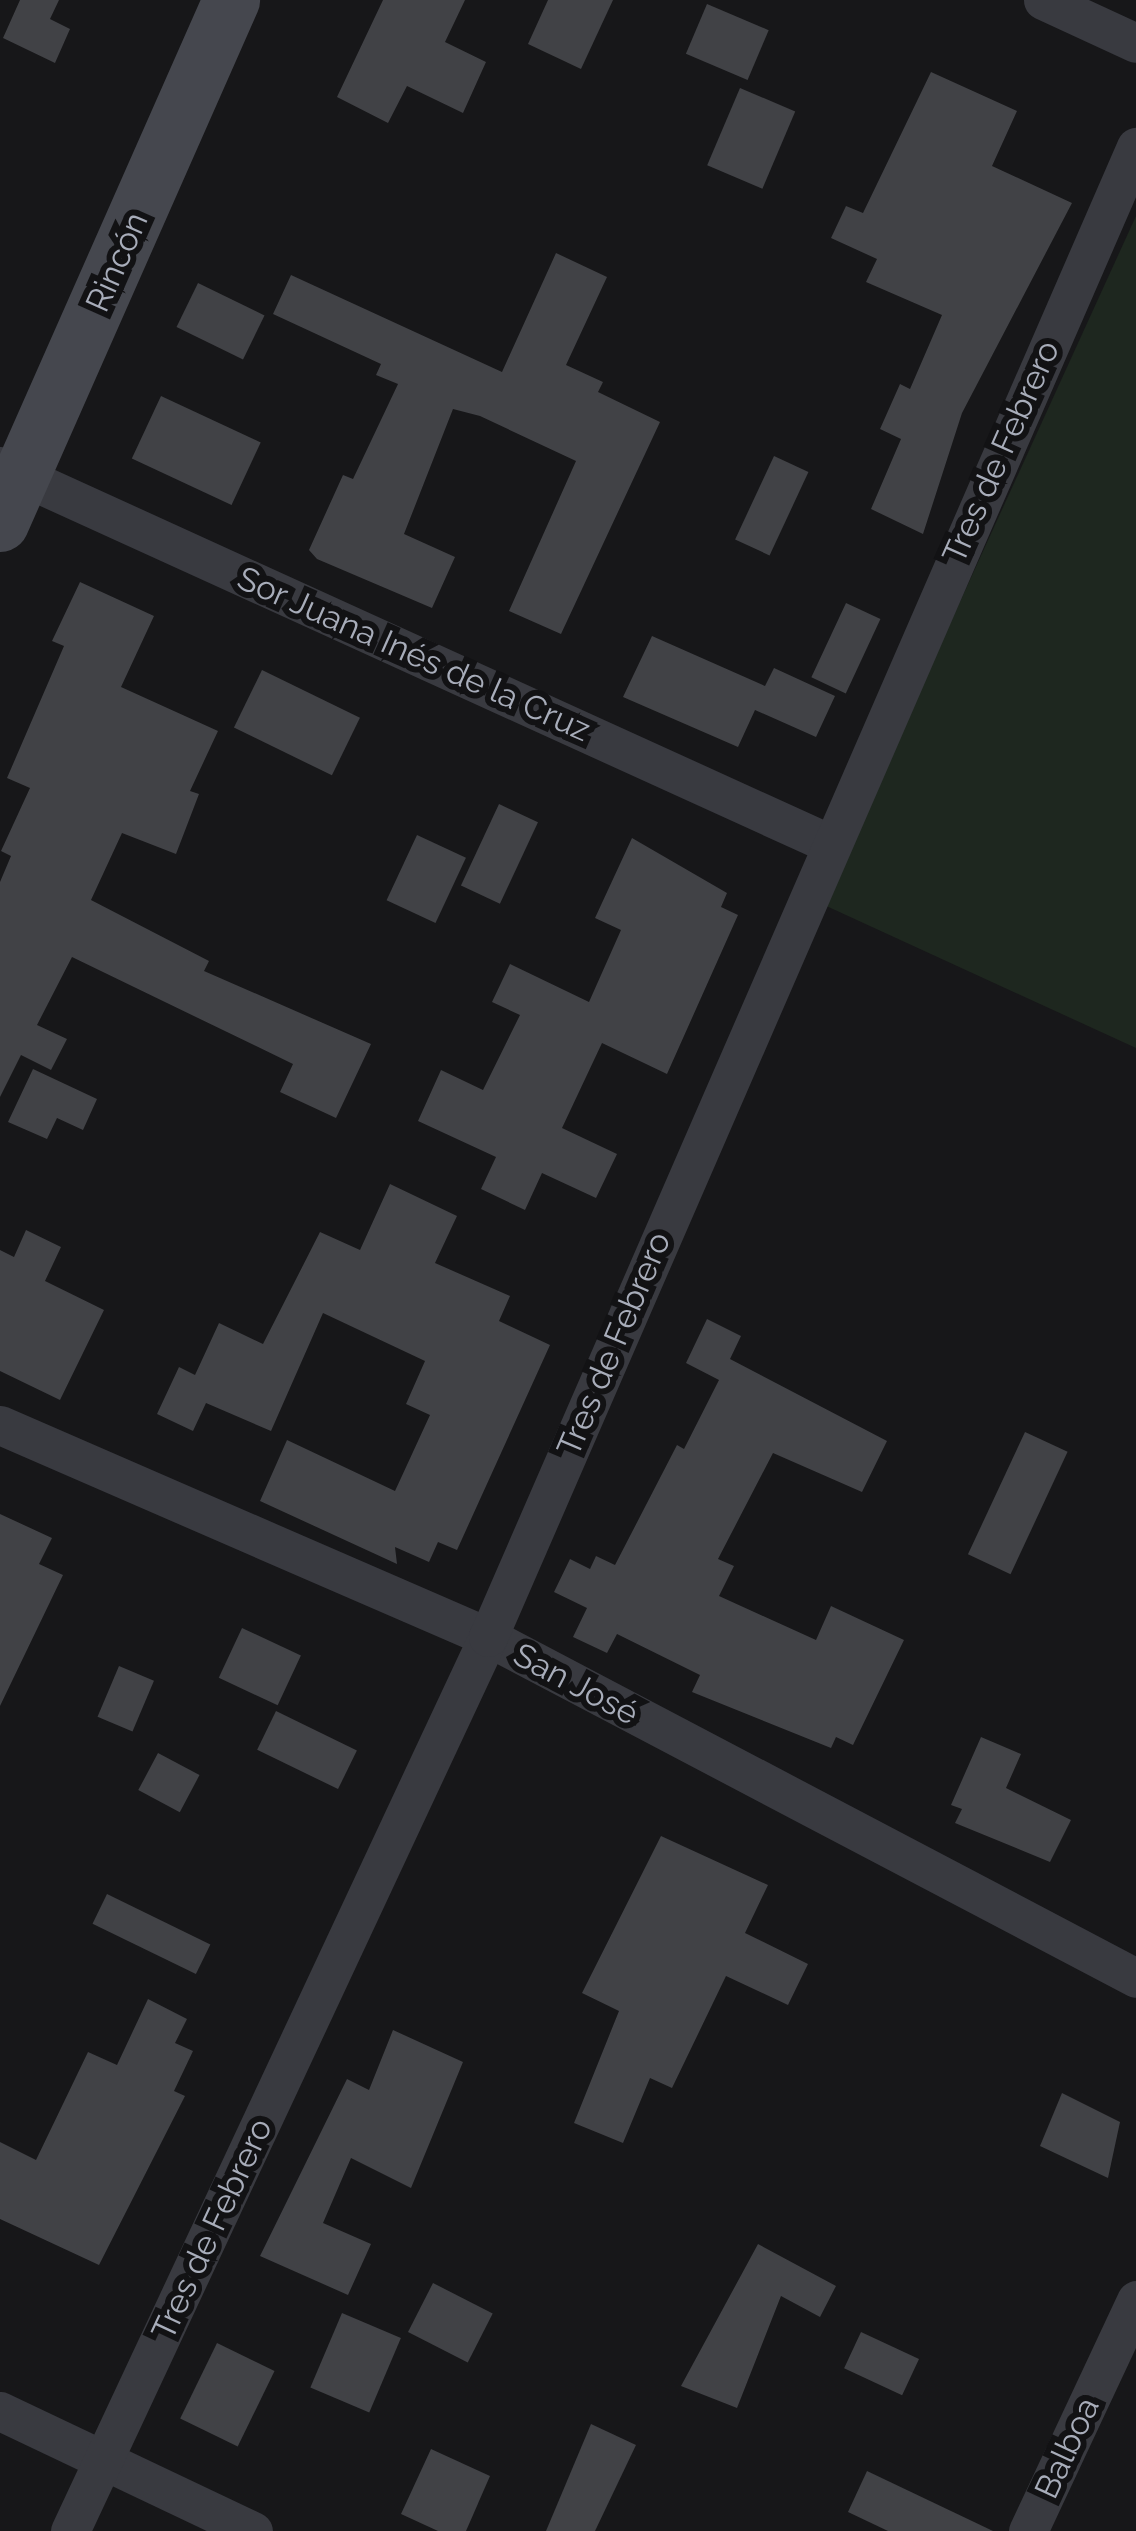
<!DOCTYPE html>
<meta charset="utf-8">
<style>
body{margin:0}
#map{position:relative;width:1136px;height:2531px;overflow:hidden;background:#171719;font-family:Raleway,sans-serif}
div>[style]{position:absolute}
[style*='--x']{left:calc(var(--x)*1px);top:calc(var(--y)*1px);width:calc(var(--w)*1px);rotate:calc(var(--a)*1deg)}
.green>*{inset:0;background:#1e271f}
.building>*{inset:0;background:#414246;transform-origin:0 0}
.street>*{height:39px;margin:-19.5px;padding:0 19.5px;transform-origin:19.5px;border-radius:19.5px;background:#393a40}
.secondary>*{height:57px;margin:-28.5px;padding:0 28.5px;transform-origin:28.5px;border-radius:28.5px;background:#45474e}
span{translate:-50% -50%;white-space:nowrap;text-align:center;line-height:1.15;-webkit-text-stroke:12px #121214;paint-order:stroke}
.street-label{font-size:33px;color:#a8adba}
</style>
<div id="map">
<div class="green">
<div style="clip-path:polygon(1136px 216px,1136px 1048px,822px 904px)"></div>
</div>
<div class="building">
<div style="clip-path:polygon(20px 0,59px 0,50px 19px,70px 29px,55px 63px,3px 38px)"></div>
<div style="clip-path:polygon(383px 0,465px 0,445px 42px,486px 62px,463px 113px,407px 86px,388px 123px,337px 97px)"></div>
<div style="clip-path:polygon(548px 0,613px 0,581px 69px,528px 44px)"></div>
<div style="left:707px;top:4px;width:67px;height:54px;rotate:23deg"></div>
<div style="clip-path:polygon(931px 72px,1017px 111px,992px 166px,1072px 203px,962px 413px,923px 534px,871px 509px,901px 439px,880px 429px,900px 384px,910px 389px,942px 315px,866px 282px,877px 259px,831px 238px,846px 206px,863px 213px)"></div>
<div style="left:740px;top:88px;width:60px;height:84px;rotate:23deg"></div>
<div style="clip-path:polygon(556px 253px,607px 277px,566px 365px,603px 382px,598px 392px,660px 422px,561px 634px,509px 611px,576px 461px,480px 416px,453px 409px,404px 534px,455px 557px,432px 608px,317px 559px,309px 550px,343px 475px,353px 479px,398px 384px,376px 375px,381px 364px,273px 314px,291px 275px,502px 372px)"></div>
<div style="left:198px;top:283px;width:74px;height:49px;rotate:26deg"></div>
<div style="left:161px;top:396px;width:110px;height:69px;rotate:25deg"></div>
<div style="left:774px;top:456px;width:38px;height:92px;rotate:25deg"></div>
<div style="clip-path:polygon(80px 582px,154px 616px,121px 687px,218px 731px,190px 791px,199px 794px,176px 854px,122px 833px,91px 900px,209px 961px,204px 971px,371px 1044px,336px 1118px,280px 1092px,293px 1064px,72px 957px,37px 1025px,67px 1039px,51px 1070px,21px 1055px,0 1097px,0 882px,11px 856px,1px 851px,30px 788px,7px 778px,64px 646px,52px 641px)"></div>
<div style="left:846px;top:603px;width:38px;height:82px;rotate:25deg"></div>
<div style="clip-path:polygon(652px 636px,765px 686px,774px 668px,835px 696px,816px 737px,755px 710px,738px 747px,623px 697px)"></div>
<div style="left:262px;top:670px;width:109px;height:64px;rotate:26deg"></div>
<div style="left:499px;top:804px;width:43px;height:90px;rotate:25deg"></div>
<div style="left:417px;top:835px;width:54px;height:72px;rotate:25deg"></div>
<div style="clip-path:polygon(632px 838px,727px 893px,721px 907px,738px 915px,667px 1074px,602px 1043px,562px 1128px,617px 1154px,596px 1198px,542px 1173px,525px 1210px,481px 1189px,496px 1157px,418px 1121px,441px 1070px,483px 1090px,520px 1015px,492px 1002px,510px 964px,589px 1002px,621px 930px,595px 918px)"></div>
<div style="clip-path:polygon(33px 1069px,97px 1099px,83px 1130px,57px 1118px,47px 1139px,8px 1122px)"></div>
<div style="clip-path:polygon(390px 1184px,457px 1216px,435px 1263px,510px 1296px,499px 1321px,550px 1345px,457px 1550px,438px 1542px,429px 1562px,395px 1547px,397px 1564px,260px 1501px,287px 1440px,395px 1491px,430px 1415px,406px 1404px,425px 1361px,323px 1313px,271px 1431px,206px 1403px,193px 1431px,157px 1414px,179px 1367px,195px 1375px,219px 1323px,263px 1344px,320px 1232px,360px 1250px)"></div>
<div style="clip-path:polygon(26px 1230px,61px 1247px,45px 1281px,104px 1310px,60px 1400px,0 1371px,0 1250px,14px 1257px)"></div>
<div style="clip-path:polygon(707px 1319px,741px 1336px,730px 1359px,887px 1441px,862px 1492px,773px 1453px,718px 1559px,734px 1566px,719px 1596px,816px 1640px,831px 1606px,904px 1640px,853px 1745px,836px 1737px,831px 1748px,692px 1692px,700px 1675px,617px 1634px,607px 1653px,573px 1637px,587px 1608px,554px 1592px,570px 1559px,590px 1569px,596px 1556px,615px 1565px,677px 1445px,684px 1449px,719px 1380px,686px 1363px)"></div>
<div style="left:1025px;top:1432px;width:47px;height:135px;rotate:25deg"></div>
<div style="clip-path:polygon(0 1514px,52px 1538px,39px 1564px,63px 1575px,0 1706px)"></div>
<div style="left:242px;top:1628px;width:65px;height:55px;rotate:25deg"></div>
<div style="left:119px;top:1666px;width:38px;height:55px;rotate:23deg"></div>
<div style="left:276px;top:1711px;width:90px;height:43px;rotate:26deg"></div>
<div style="clip-path:polygon(981px 1737px,1021px 1754px,1006px 1788px,1071px 1820px,1050px 1862px,955px 1823px,962px 1809px,951px 1805px)"></div>
<div style="left:158px;top:1753px;width:47px;height:42px;rotate:28deg"></div>
<div style="clip-path:polygon(661px 1836px,768px 1885px,745px 1933px,808px 1964px,788px 2005px,726px 1976px,672px 2088px,650px 2078px,623px 2143px,574px 2123px,619px 2011px,582px 1993px)"></div>
<div style="left:107px;top:1894px;width:115px;height:33px;rotate:26deg"></div>
<div style="clip-path:polygon(148px 1999px,187px 2019px,175px 2043px,193px 2051px,174px 2091px,185px 2096px,99px 2265px,0 2219px,0 2142px,36px 2160px,88px 2052px,117px 2065px)"></div>
<div style="clip-path:polygon(393px 2030px,463px 2062px,411px 2188px,351px 2158px,323px 2223px,371px 2244px,348px 2295px,260px 2256px,347px 2079px,369px 2090px)"></div>
<div style="clip-path:polygon(1062px 2093px,1120px 2122px,1108px 2178px,1040px 2146px)"></div>
<div style="clip-path:polygon(758px 2244px,836px 2286px,820px 2317px,781px 2296px,737px 2408px,681px 2386px)"></div>
<div style="left:433px;top:2283px;width:67px;height:55px;rotate:27deg"></div>
<div style="left:342px;top:2313px;width:64px;height:81px;rotate:23deg"></div>
<div style="left:861px;top:2332px;width:64px;height:40px;rotate:25deg"></div>
<div style="left:217px;top:2343px;width:64px;height:84px;rotate:26deg"></div>
<div style="clip-path:polygon(591px 2424px,636px 2445px,595px 2531px,546px 2531px)"></div>
<div style="clip-path:polygon(431px 2449px,490px 2476px,466px 2531px,438px 2531px,401px 2514px)"></div>
<div style="clip-path:polygon(867px 2471px,993px 2531px,888px 2531px,848px 2512px)"></div>
</div>
<div class="street">
<div style="--x:1043;--y:0;--w:102;--a:24.8"></div>
<div style="--x:0;--y:466;--w:910;--a:24.48"></div>
<div style="--x:0;--y:1425;--w:532;--a:23.48"></div>
<div style="--x:488;--y:1637;--w:732;--a:27.75"></div>
<div style="--x:0;--y:2411;--w:280;--a:25.4"></div>
<div style="--x:70;--y:2531;--w:987;--a:-64.94"></div>
<div style="--x:488;--y:1637;--w:1625;--a:-66.5"></div>
<div style="--x:1028;--y:2531;--w:255;--a:-64.9"></div>
</div>
<div class="secondary">
<div style="--x:0;--y:523;--w:572;--a:-66.17"></div>
</div>
<div class="street-label">
<span style="left:117px;top:262px;rotate:-66deg">Rincón</span>
<span style="left:1001px;top:452px;rotate:-66deg">Tres de Febrero</span>
<span style="left:414px;top:654px;rotate:24deg">Sor Juana Inés de la Cruz</span>
<span style="left:614px;top:1344px;rotate:-67deg">Tres de Febrero</span>
<span style="left:576px;top:1684px;rotate:28deg">San José</span>
<span style="left:212px;top:2229px;rotate:-65deg">Tres de Febrero</span>
<span style="left:1067px;top:2448px;rotate:-65deg">Balboa</span>
</div>
</div>
